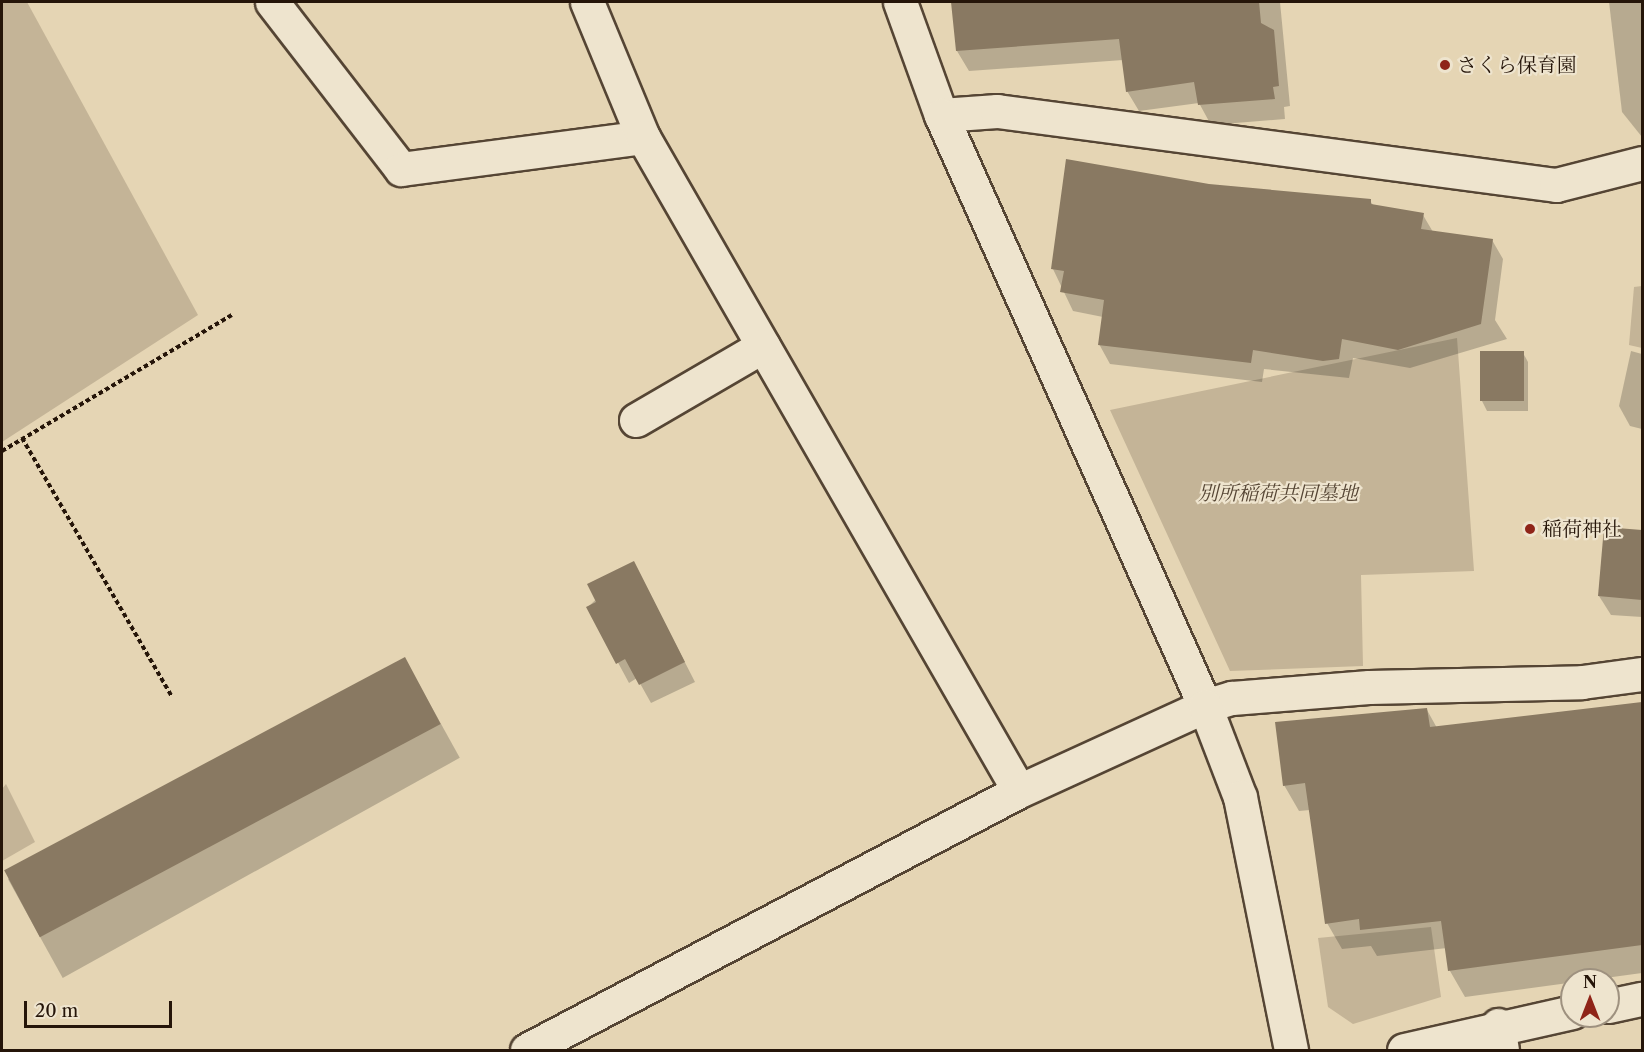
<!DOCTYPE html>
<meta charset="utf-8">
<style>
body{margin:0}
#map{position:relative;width:1644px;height:1052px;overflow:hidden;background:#e5d5b4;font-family:"Libre Caslon Text","Noto Serif JP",serif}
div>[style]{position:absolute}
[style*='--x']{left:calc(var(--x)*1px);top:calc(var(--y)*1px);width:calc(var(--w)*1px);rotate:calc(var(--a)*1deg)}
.green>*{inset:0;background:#c4b497}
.shadow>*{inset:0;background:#0003;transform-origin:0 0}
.building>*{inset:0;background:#897962;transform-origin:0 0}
.path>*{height:4px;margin-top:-2px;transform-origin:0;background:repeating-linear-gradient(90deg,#251509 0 4.5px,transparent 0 7.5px)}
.roads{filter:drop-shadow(2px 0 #554534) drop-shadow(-2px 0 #554534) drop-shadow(0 2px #554534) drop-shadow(0 -2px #554534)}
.street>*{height:33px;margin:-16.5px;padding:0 16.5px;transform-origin:16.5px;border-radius:16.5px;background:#eee4ce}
.secondary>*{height:33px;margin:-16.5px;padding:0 16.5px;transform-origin:16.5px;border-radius:16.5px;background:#eee4ce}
.dots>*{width:16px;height:16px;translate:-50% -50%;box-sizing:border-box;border:3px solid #eee4ce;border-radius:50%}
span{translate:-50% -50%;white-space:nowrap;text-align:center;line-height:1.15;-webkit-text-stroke:4.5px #eee4ce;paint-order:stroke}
.poi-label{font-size:20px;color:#251509}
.left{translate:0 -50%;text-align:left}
.park-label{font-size:20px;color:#554534;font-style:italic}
.frame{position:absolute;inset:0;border:3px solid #251509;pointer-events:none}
.north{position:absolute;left:1560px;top:968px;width:60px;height:60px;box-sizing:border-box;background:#eee4ce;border:2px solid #9e917f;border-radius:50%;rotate:0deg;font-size:16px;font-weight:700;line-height:24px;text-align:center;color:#251509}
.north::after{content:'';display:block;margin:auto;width:21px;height:27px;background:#8f2418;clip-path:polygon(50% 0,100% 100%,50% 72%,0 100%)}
.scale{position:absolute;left:24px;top:1001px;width:148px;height:27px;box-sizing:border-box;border:3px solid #251509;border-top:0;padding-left:8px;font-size:18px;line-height:21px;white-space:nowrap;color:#251509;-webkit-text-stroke:4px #eee4ce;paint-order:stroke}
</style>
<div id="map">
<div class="green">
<div style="clip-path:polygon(2px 2px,27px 2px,198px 315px,2px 442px)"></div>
<div style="clip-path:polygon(1642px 286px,1642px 348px,1629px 345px,1634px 287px)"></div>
<div style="clip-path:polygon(1457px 338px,1474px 571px,1361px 575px,1363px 666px,1230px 671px,1110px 410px)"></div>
<div style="clip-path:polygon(6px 784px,35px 842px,2px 861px,2px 789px)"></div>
<div style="clip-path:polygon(1431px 927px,1441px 997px,1353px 1024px,1328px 1007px,1318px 938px)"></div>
</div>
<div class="shadow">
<div style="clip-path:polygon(953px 2px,1280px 2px,1290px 106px,1284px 107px,1285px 119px,1211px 125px,1199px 103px,1139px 111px,1127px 91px,1123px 60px,969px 71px,957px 51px)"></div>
<div style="clip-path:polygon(1609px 2px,1642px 2px,1642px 137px,1622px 112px)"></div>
<div style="clip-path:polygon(1209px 185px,1370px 201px,1374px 206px,1423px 215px,1433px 232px,1492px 240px,1503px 259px,1495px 320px,1507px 339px,1410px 368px,1353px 358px,1349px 378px,1264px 369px,1262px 382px,1110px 364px,1099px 344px,1103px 317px,1073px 311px,1053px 269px)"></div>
<div style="clip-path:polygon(1631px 351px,1642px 354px,1642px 429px,1630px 426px,1619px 406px)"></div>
<div style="clip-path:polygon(1523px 353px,1528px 362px,1528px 411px,1487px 411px,1482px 401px)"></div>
<div style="clip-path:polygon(1606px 529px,1642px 532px,1642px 617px,1611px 615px,1599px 596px)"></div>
<div style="clip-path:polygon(634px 563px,695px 682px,651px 703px,637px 678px,629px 683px,588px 607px)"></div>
<div style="left:405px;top:659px;width:113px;height:454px;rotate:61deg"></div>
<div style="clip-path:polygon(1642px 704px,1642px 973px,1465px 997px,1450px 971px,1447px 948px,1377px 956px,1371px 946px,1342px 949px,1327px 923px,1310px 810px,1299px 811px,1284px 785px,1427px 710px,1437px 728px)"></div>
</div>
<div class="building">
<div style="clip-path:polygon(951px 2px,1259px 2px,1261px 23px,1274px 30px,1279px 86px,1273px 87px,1275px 99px,1198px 105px,1194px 82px,1126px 92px,1119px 39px,956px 51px)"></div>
<div style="clip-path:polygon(1066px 159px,1209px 184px,1371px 199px,1371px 204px,1424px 213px,1421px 229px,1493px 239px,1481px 324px,1398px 350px,1342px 339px,1339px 359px,1323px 361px,1253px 350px,1251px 363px,1098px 345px,1104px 300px,1060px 292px,1064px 271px,1051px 269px)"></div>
<div style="left:1480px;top:351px;width:44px;height:50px"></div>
<div style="clip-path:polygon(1604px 527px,1642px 530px,1642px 600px,1598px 596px)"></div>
<div style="clip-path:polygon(634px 561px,685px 662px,639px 685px,625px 659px,616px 664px,586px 607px,596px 602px,587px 584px)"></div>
<div style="left:405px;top:657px;width:76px;height:454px;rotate:62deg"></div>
<div style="clip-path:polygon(1642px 702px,1642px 945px,1448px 971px,1441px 921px,1360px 930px,1359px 919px,1325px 924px,1305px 783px,1283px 786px,1275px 722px,1427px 708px,1430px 727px)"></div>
</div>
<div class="path">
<div style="--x:22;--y:438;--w:299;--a:59.9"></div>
<div style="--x:2;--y:451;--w:267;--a:-30.6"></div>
</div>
<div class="roads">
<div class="street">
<div style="--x:272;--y:2;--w:211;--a:52.3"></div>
<div style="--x:401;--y:169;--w:244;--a:-7.5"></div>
<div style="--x:587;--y:2;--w:146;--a:67.5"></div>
<div style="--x:643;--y:137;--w:754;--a:60.1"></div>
<div style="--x:941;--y:115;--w:56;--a:-4.1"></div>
<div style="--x:997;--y:111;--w:564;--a:7.54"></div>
<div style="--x:1556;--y:185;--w:89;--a:-14.3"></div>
<div style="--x:636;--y:420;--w:147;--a:-30.2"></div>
<div style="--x:1498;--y:1025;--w:25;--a:81"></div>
<div style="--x:527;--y:1050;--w:556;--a:-27.76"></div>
<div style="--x:1019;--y:791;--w:205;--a:-24.6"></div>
<div style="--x:1205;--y:706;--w:28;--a:-17"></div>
<div style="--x:1232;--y:698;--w:137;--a:-4.6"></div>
<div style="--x:1369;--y:687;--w:213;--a:-1.3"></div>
<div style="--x:1582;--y:682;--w:61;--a:-7.6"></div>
</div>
<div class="secondary">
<div style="--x:900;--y:2;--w:120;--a:70.1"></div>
<div style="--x:941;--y:115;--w:647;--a:65.93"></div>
<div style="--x:1205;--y:706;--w:97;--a:69"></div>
<div style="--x:1240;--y:797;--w:258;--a:78.6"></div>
<div style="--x:1608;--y:1006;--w:35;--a:-12"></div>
<div style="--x:1404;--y:1050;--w:172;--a:-12.7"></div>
</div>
</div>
<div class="dots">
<div style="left:1445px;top:65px;background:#8f2418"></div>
<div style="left:1530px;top:529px;background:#8f2418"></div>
</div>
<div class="poi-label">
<span class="left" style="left:1457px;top:65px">さくら保育園</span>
<span class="left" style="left:1542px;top:529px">稲荷神社</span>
</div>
<div class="park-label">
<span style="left:1278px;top:493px">別所稲荷共同墓地</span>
</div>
<div class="frame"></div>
<div class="north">N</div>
<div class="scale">20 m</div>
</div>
